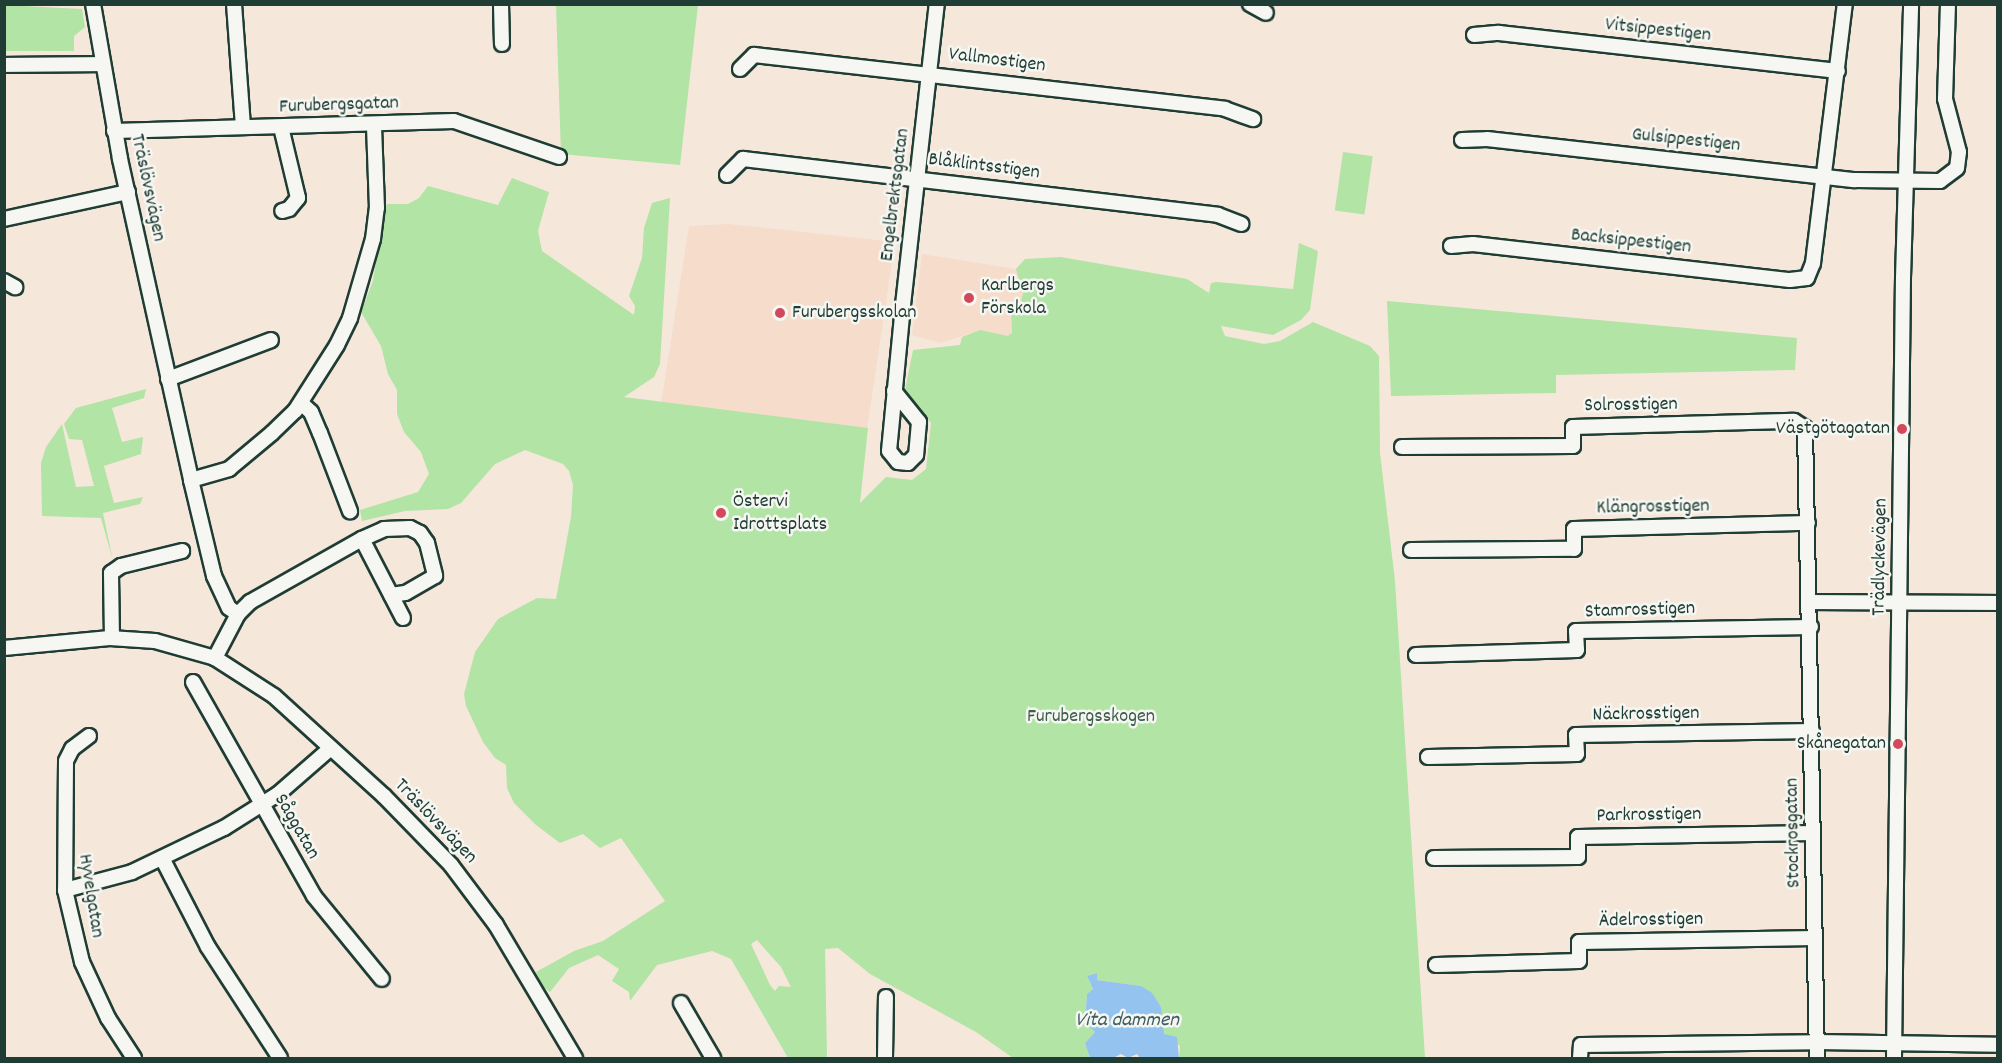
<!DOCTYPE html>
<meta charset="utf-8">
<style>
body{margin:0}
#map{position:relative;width:2002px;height:1063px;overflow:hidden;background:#f6e7db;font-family:Dekko,sans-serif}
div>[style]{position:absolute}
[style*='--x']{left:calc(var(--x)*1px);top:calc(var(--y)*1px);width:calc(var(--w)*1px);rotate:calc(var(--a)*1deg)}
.built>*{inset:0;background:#f6dccb}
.green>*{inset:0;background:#b1e4a5;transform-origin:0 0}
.water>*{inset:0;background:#93c3ee}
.roads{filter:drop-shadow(2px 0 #1f3d34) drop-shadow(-2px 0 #1f3d34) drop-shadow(0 2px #1f3d34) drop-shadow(0 -2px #1f3d34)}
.minor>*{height:14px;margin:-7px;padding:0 7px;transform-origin:7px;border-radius:7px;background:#f6f6f2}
.dots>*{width:16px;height:16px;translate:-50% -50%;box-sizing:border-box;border:3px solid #f6f6f2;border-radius:50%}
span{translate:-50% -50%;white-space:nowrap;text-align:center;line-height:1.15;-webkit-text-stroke:5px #f6f6f2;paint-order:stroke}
.street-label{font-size:20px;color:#1f3d34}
.poi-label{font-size:20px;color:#1f3d34}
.left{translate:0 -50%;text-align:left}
.right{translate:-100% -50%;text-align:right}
.park-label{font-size:20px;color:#3c5e4b}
.water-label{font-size:21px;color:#3c5e62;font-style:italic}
.frame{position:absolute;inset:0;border:6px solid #1f3d34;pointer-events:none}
</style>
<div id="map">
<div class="built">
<div style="clip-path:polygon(729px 224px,895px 242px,867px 429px,661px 404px,689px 226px)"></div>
<div style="clip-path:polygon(922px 254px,1016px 269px,1023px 293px,1021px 302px,1011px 312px,1012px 333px,1008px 337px,980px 330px,941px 343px,912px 335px)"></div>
</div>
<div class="green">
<div style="clip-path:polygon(4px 5px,82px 9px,85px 27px,74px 36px,74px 51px,5px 51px)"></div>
<div style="clip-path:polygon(556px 5px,698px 5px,680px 165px,561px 154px)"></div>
<div style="left:1343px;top:152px;width:30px;height:59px;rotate:8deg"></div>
<div style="clip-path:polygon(evenodd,512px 178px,549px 192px,538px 231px,542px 251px,634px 315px,635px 306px,629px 296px,642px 258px,644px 228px,652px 203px,670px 198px,660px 364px,654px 377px,624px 397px,868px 428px,860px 503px,886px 477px,912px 480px,926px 469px,931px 423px,905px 390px,913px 350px,960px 345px,962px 337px,980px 330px,1008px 336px,1012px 333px,1011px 312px,1021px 302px,1023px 293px,1016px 269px,1025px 259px,1061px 257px,1187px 279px,1209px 293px,1211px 283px,1217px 282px,1293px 289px,1299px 243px,1318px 251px,1310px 310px,1301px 320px,1273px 335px,1221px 326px,1225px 336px,1264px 344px,1280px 341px,1313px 322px,1370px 346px,1379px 356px,1380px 453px,1395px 581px,1425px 1058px,1179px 1058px,1180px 1046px,1164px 1034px,1160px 1023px,1161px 1007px,1141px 986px,1097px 980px,1097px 973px,1087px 976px,1093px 989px,1087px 994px,1085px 1021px,1095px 1032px,1085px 1043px,1090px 1058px,1013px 1058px,976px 1032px,870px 974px,838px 948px,825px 949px,827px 1058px,788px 1058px,731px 959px,712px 951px,657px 965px,630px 1001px,629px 992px,612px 981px,619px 969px,598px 955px,569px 968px,550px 992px,542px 986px,536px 972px,574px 951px,603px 941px,665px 901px,621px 838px,600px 848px,583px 834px,560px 843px,536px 825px,514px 803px,507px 788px,506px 765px,495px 758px,483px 742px,466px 706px,464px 694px,475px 652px,498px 619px,537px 598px,556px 599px,571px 517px,573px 485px,569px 471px,563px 464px,525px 450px,495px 464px,461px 503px,448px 509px,405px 511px,362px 521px,360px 510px,418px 492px,429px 474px,421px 452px,404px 432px,397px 414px,397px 390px,388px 374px,381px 346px,361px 312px,373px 281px,383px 212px,387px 204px,408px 204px,419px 198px,428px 186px,498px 205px,512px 178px,757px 940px,781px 967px,791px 987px,779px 986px,775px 991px,770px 985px,751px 944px,757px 940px)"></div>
<div style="clip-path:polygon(1387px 301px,1797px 338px,1795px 370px,1556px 375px,1556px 393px,1391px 396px)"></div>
<div style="clip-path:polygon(146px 389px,144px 398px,112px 408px,122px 442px,143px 437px,141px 454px,104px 466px,114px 503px,143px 497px,140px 504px,103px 513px,113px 561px,101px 518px,42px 516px,41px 463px,46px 447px,62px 424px,76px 487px,94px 486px,82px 440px,69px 439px,64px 424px,76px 408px)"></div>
</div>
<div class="water">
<div style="clip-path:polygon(1097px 973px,1097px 980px,1141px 986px,1152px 993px,1161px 1007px,1164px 1034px,1177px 1037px,1179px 1058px,1140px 1058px,1137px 1054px,1128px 1058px,1121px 1054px,1113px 1058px,1090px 1058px,1085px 1043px,1095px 1032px,1085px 1022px,1087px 994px,1093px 989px,1087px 976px)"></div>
</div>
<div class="roads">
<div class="minor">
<div style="--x:93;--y:4;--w:157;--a:80.1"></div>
<div style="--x:120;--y:159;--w:329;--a:77.5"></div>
<div style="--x:191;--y:480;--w:99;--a:76.5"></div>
<div style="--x:214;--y:576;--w:35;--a:65"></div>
<div style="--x:229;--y:608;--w:11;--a:34"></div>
<div style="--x:238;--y:614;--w:50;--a:117.6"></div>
<div style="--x:234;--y:4;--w:123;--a:85.8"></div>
<div style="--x:501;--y:4;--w:40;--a:88.6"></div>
<div style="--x:1250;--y:4;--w:18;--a:29"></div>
<div style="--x:1474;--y:35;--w:25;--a:-5"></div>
<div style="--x:1499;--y:33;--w:341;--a:6.4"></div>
<div style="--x:4;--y:65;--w:99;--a:-0.6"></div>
<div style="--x:740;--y:69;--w:20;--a:-45"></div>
<div style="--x:754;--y:55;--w:474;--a:6.5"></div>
<div style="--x:1225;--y:109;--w:30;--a:20"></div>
<div style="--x:281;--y:127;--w:73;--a:76.5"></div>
<div style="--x:298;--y:198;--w:14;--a:129"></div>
<div style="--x:289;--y:209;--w:7;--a:164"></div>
<div style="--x:114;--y:131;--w:340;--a:-1.7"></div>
<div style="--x:454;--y:121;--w:111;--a:18.9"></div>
<div style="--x:1462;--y:140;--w:25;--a:-2"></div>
<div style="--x:1487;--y:139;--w:370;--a:6.4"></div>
<div style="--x:1855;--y:180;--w:85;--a:0.7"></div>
<div style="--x:1940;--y:181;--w:21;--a:-37"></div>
<div style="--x:1957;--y:168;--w:16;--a:-83"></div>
<div style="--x:1959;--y:152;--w:55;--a:-104.8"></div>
<div style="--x:1945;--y:99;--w:95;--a:-88.2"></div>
<div style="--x:727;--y:175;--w:23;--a:-45"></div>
<div style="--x:743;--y:159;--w:478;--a:6.7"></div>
<div style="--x:1218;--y:215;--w:25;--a:21"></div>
<div style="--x:4;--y:219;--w:127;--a:-12.3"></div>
<div style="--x:1451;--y:246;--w:22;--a:-5"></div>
<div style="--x:1473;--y:244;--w:319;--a:6.5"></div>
<div style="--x:1790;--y:280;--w:17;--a:-7"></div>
<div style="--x:1807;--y:278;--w:16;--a:-68"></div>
<div style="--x:1813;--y:263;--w:261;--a:-83"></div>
<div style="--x:4;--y:281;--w:13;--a:29"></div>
<div style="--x:168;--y:379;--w:110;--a:-20.7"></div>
<div style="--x:894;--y:391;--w:40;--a:51"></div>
<div style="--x:919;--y:422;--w:33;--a:95"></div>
<div style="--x:916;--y:455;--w:11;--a:135"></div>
<div style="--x:908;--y:463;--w:10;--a:-174"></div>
<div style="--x:898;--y:462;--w:14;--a:-129"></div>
<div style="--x:889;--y:451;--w:147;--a:-84.5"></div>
<div style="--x:903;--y:305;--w:303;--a:-83.6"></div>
<div style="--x:301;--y:403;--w:13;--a:42"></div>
<div style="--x:311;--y:412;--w:23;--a:67"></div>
<div style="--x:320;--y:433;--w:84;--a:69"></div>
<div style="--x:1402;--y:447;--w:171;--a:-0.3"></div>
<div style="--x:1573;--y:446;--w:19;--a:-90"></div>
<div style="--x:1573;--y:427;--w:221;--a:-1.6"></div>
<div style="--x:1794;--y:421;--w:13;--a:32"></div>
<div style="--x:1805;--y:428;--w:630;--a:88.91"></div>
<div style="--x:191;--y:480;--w:40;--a:-16"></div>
<div style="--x:229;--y:469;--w:56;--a:-39.9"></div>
<div style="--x:272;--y:433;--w:32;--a:-44"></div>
<div style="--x:295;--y:411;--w:78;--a:-57.5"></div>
<div style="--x:337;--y:345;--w:30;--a:-64"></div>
<div style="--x:350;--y:318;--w:82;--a:-73.8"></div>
<div style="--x:373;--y:239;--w:31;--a:-83"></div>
<div style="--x:377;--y:208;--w:83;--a:-92.1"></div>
<div style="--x:362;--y:539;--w:24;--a:-24"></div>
<div style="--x:384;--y:529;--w:26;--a:-2"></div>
<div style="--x:410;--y:528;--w:11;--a:27"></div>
<div style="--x:420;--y:533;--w:12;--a:55"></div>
<div style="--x:427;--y:543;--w:34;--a:76"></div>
<div style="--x:435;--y:576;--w:34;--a:150"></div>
<div style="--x:405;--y:593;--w:14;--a:172"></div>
<div style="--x:1411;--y:550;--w:163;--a:-0.4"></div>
<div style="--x:1574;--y:549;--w:20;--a:-90"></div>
<div style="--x:1574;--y:529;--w:234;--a:-1.5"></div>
<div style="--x:1811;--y:602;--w:187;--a:0.3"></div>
<div style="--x:238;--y:614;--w:17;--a:-45"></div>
<div style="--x:250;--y:602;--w:129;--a:-29.4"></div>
<div style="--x:362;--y:539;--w:89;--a:62.6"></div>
<div style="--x:112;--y:638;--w:65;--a:-90.9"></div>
<div style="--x:111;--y:573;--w:12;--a:-35"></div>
<div style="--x:121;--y:566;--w:63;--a:-13.8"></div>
<div style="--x:4;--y:648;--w:106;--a:-5.4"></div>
<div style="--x:110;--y:638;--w:45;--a:3.8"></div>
<div style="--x:155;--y:641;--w:62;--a:15.8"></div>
<div style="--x:215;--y:658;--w:70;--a:32.8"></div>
<div style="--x:274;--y:696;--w:149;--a:42.3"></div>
<div style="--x:384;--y:796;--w:96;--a:45.8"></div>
<div style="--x:451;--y:865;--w:75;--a:53.1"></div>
<div style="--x:496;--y:925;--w:155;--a:59.3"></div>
<div style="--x:1416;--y:655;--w:161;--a:-1.8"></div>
<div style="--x:1577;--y:650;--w:19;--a:-93"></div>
<div style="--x:1576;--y:631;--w:235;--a:-1"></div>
<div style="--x:193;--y:682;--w:246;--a:60.5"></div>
<div style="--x:314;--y:896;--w:107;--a:50.7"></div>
<div style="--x:89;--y:736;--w:21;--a:143"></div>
<div style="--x:72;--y:749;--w:13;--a:117"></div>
<div style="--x:66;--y:761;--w:129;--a:90.4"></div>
<div style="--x:65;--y:890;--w:74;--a:76.7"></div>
<div style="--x:82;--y:962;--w:62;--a:65.1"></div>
<div style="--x:108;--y:1018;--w:48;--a:57"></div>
<div style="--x:1428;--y:757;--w:149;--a:-1.2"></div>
<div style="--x:1577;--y:754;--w:19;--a:-93"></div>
<div style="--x:1576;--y:735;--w:236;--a:-1"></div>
<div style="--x:162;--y:858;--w:100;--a:62.7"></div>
<div style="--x:208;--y:947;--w:132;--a:57"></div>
<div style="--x:1434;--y:858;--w:144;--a:-0.4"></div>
<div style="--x:1578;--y:857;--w:20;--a:-90"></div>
<div style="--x:1578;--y:837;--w:235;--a:-1"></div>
<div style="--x:65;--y:890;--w:69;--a:-15"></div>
<div style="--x:132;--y:872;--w:102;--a:-25.6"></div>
<div style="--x:224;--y:828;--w:64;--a:-32.2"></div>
<div style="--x:278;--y:794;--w:70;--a:-41"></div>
<div style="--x:1436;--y:965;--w:143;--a:-1.6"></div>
<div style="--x:1579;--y:961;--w:19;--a:-90"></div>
<div style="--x:1579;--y:942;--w:236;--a:-1"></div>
<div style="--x:681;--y:1003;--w:64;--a:59.8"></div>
<div style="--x:885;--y:1058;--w:61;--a:-89.1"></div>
<div style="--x:1580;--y:1058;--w:13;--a:-86"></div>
<div style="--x:1581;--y:1045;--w:235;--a:-0.7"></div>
<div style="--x:1816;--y:1042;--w:182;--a:0.9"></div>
<div style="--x:1894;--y:1058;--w:780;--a:-89.34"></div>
<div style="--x:1903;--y:278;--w:274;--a:-88.3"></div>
</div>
</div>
<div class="dots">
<div style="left:969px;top:298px;background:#d1495b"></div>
<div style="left:780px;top:313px;background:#d1495b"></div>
<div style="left:1902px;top:429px;background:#d1495b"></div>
<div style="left:721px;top:513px;background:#d1495b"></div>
<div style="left:1898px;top:744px;background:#d1495b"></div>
</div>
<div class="street-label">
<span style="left:1658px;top:31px;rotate:6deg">Vitsippestigen</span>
<span style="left:997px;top:61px;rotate:7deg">Vallmostigen</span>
<span style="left:339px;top:106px;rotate:-2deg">Furubergsgatan</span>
<span style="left:1686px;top:141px;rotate:6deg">Gulsippestigen</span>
<span style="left:984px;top:167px;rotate:7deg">Blåklintsstigen</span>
<span style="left:147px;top:188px;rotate:78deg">Träslövsvägen</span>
<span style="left:896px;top:195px;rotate:-83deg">Engelbrektsgatan</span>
<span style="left:1631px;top:242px;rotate:6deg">Backsippestigen</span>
<span style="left:1631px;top:406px;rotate:-1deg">Solrosstigen</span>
<span style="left:1653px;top:508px;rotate:-1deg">Klängrosstigen</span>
<span style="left:1881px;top:557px;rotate:-89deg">Trädlyckevägen</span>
<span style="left:1640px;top:611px;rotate:-2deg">Stamrosstigen</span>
<span style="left:1646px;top:715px;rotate:-1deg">Näckrosstigen</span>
<span style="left:1649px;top:816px;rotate:-1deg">Parkrosstigen</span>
<span style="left:435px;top:822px;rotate:46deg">Träslövsvägen</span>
<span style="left:296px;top:827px;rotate:60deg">Såggatan</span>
<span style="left:1794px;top:833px;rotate:-91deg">Stockrosgatan</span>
<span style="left:90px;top:896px;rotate:81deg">Hyvelgatan</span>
<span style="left:1651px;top:921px;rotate:-1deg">Ädelrosstigen</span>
</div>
<div class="poi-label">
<span class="left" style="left:981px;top:298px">Karlbergs<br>Förskola</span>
<span class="left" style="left:792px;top:313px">Furubergsskolan</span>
<span class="right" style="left:1890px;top:429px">Västgötagatan</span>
<span class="left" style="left:733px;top:514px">Östervi<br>Idrottsplats</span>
<span class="right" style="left:1886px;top:744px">Skånegatan</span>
</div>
<div class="park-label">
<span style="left:1091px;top:717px">Furubergsskogen</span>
</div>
<div class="water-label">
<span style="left:1127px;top:1021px">Vita dammen</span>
</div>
<div class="frame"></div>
</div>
